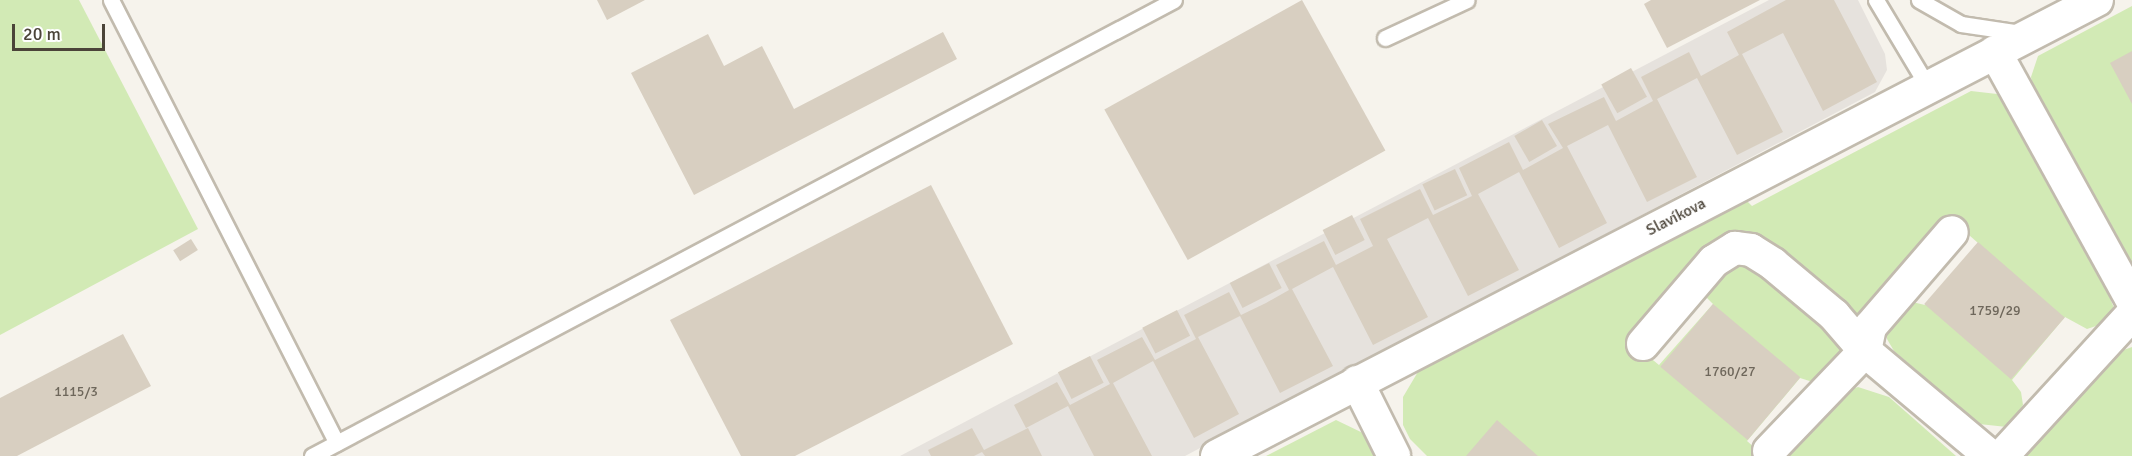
<!DOCTYPE html>
<meta charset="utf-8">
<style>
body{margin:0}
#map{position:relative;width:2132px;height:456px;overflow:hidden;background:#f6f3ec;font-family:Signika,sans-serif}
div>[style]{position:absolute}
[style*='--x']{left:calc(var(--x)*1px);top:calc(var(--y)*1px);width:calc(var(--w)*1px);rotate:calc(var(--a)*1deg)}
.industrial>*{inset:0;background:#e6e2dd}
.green>*{inset:0;background:#d2eab5}
.building>*{inset:0;background:#d8cfc1;transform-origin:0 0}
.roads{filter:drop-shadow(2px 0 #c2bbae) drop-shadow(-2px 0 #c2bbae) drop-shadow(0 2px #c2bbae) drop-shadow(0 -2px #c2bbae)}
.service>*{height:15px;margin:-7.5px;padding:0 7.5px;transform-origin:7.5px;border-radius:7.5px;background:#fff}
.minor>*{height:32px;margin:-16px;padding:0 16px;transform-origin:16px;border-radius:16px;background:#fff}
span{translate:-50% -50%;white-space:nowrap;text-align:center;line-height:1.15;-webkit-text-stroke:4.5px #fff;paint-order:stroke}
.number-label{font-size:14px;color:#6e675b}
.number-label span{-webkit-text-stroke-width:0}
.street-label{font-size:16px;color:#4b4439}
.scale{position:absolute;left:12px;top:24px;width:93px;height:27px;box-sizing:border-box;border:3px solid #4b4439;border-top:0;padding-left:8px;font-size:18px;line-height:21px;white-space:nowrap;color:#4b4439;-webkit-text-stroke:4px #fff;paint-order:stroke}
</style>
<div id="map">
<div class="industrial">
<div style="clip-path:polygon(1769px 0,1858px 0,1885px 54px,1887px 70px,1875px 92px,1185px 456px,900px 456px)"></div>
</div>
<div class="green">
<div style="clip-path:polygon(0 0,79px 0,198px 229px,0 335px)"></div>
<div style="clip-path:polygon(2132px 6px,2132px 267px,2108px 231px,2034px 92px,2031px 77px,2038px 56px)"></div>
<div style="clip-path:polygon(1971px 91px,1997px 94px,2008px 105px,2099px 271px,2114px 308px,2108px 322px,2087px 329px,2065px 317px,2012px 380px,2021px 392px,2023px 405px,2007px 427px,1979px 424px,1894px 351px,1887px 339px,1886px 328px,1908px 301px,1925px 305px,1978px 243px,1951px 219px,1863px 316px,1852px 316px,1755px 243px,1631px 342px,1659px 365px,1713px 304px,1705px 296px,1705px 287px,1743px 258px,1843px 340px,1844px 356px,1816px 383px,1800px 378px,1747px 441px,1764px 456px,1427px 456px,1410px 439px,1403px 425px,1403px 397px,1422px 365px,1742px 196px,1752px 206px)"></div>
<div style="clip-path:polygon(2132px 347px,2132px 456px,2019px 456px,2115px 353px)"></div>
<div style="clip-path:polygon(1858px 387px,1889px 397px,1956px 456px,1785px 456px,1842px 393px)"></div>
<div style="clip-path:polygon(1336px 420px,1365px 434px,1382px 456px,1266px 456px)"></div>
</div>
<div class="building">
<div style="clip-path:polygon(597px 0,645px 0,607px 20px)"></div>
<div style="left:1302px;top:0;width:172px;height:226px;rotate:61deg"></div>
<div style="clip-path:polygon(1651px 0,1760px 0,1667px 48px,1644px 4px)"></div>
<div style="clip-path:polygon(1786px 0,1834px 0,1877px 82px,1823px 111px,1783px 33px,1742px 54px,1783px 132px,1737px 155px,1697px 78px,1657px 99px,1697px 177px,1647px 202px,1608px 125px,1567px 146px,1607px 223px,1559px 248px,1519px 172px,1478px 194px,1519px 270px,1468px 296px,1428px 218px,1387px 239px,1428px 317px,1373px 345px,1333px 267px,1292px 289px,1333px 366px,1280px 393px,1240px 316px,1198px 337px,1239px 414px,1194px 438px,1153px 361px,1113px 383px,1152px 456px,1094px 456px,1068px 406px,1026px 428px,1014px 405px,1057px 382px,1070px 405px,1091px 394px,1110px 384px,1097px 360px,1142px 337px,1155px 360px,1196px 339px,1184px 315px,1229px 292px,1241px 315px,1266px 303px,1289px 290px,1276px 265px,1324px 241px,1336px 265px,1373px 246px,1360px 219px,1420px 189px,1433px 215px,1472px 196px,1459px 168px,1509px 142px,1523px 170px,1563px 148px,1548px 124px,1604px 97px,1616px 121px,1653px 101px,1641px 77px,1689px 52px,1701px 76px,1739px 55px,1727px 32px)"></div>
<div style="clip-path:polygon(943px 32px,957px 59px,694px 195px,631px 73px,708px 34px,724px 66px,762px 46px,794px 109px)"></div>
<div style="clip-path:polygon(2132px 51px,2132px 104px,2110px 63px)"></div>
<div style="left:1631px;top:68px;width:33px;height:34px;rotate:61deg"></div>
<div style="left:1542px;top:120px;width:30px;height:32px;rotate:60deg"></div>
<div style="left:1455px;top:169px;width:29px;height:36px;rotate:65deg"></div>
<div style="clip-path:polygon(931px 185px,1013px 344px,795px 456px,741px 456px,670px 320px)"></div>
<div style="left:1352px;top:215px;width:28px;height:33px;rotate:63deg"></div>
<div style="left:191px;top:239px;width:13px;height:21px;rotate:58deg"></div>
<div style="left:1978px;top:242px;width:115px;height:82px;rotate:41deg"></div>
<div style="left:1269px;top:263px;width:28px;height:44px;rotate:63deg"></div>
<div style="left:1713px;top:304px;width:114px;height:82px;rotate:40deg"></div>
<div style="left:1177px;top:310px;width:29px;height:39px;rotate:63deg"></div>
<div style="clip-path:polygon(123px 334px,151px 386px,17px 456px,0 456px,0 398px)"></div>
<div style="left:1090px;top:356px;width:30px;height:36px;rotate:63deg"></div>
<div style="clip-path:polygon(1497px 420px,1538px 456px,1466px 456px)"></div>
<div style="clip-path:polygon(972px 428px,984px 450px,1028px 428px,1042px 456px,985px 456px,982px 452px,974px 456px,931px 456px,928px 450px)"></div>
</div>
<div class="roads">
<div class="service">
<div style="--x:111;--y:0;--w:497;--a:63"></div>
<div style="--x:1876;--y:0;--w:101;--a:59.1"></div>
<div style="--x:1919;--y:0;--w:48;--a:29.7"></div>
<div style="--x:1961;--y:24;--w:62;--a:8.4"></div>
<div style="--x:1385;--y:38;--w:90;--a:-24.9"></div>
<div style="--x:312;--y:456;--w:975;--a:-27.88"></div>
</div>
<div class="minor">
<div style="--x:1995;--y:52;--w:283;--a:61.1"></div>
<div style="--x:1643;--y:344;--w:109;--a:-49.5"></div>
<div style="--x:1714;--y:261;--w:25;--a:-32"></div>
<div style="--x:1735;--y:248;--w:16;--a:7"></div>
<div style="--x:1751;--y:250;--w:26;--a:32"></div>
<div style="--x:1773;--y:264;--w:80;--a:39.9"></div>
<div style="--x:1834;--y:315;--w:48;--a:49.3"></div>
<div style="--x:1865;--y:351;--w:25;--a:-78"></div>
<div style="--x:1870;--y:327;--w:125;--a:-49.2"></div>
<div style="--x:1357;--y:382;--w:83;--a:63.4"></div>
<div style="--x:1769;--y:451;--w:139;--a:-46.2"></div>
<div style="--x:1865;--y:351;--w:163;--a:40"></div>
<div style="--x:1217;--y:456;--w:991;--a:-27.39"></div>
<div style="--x:2002;--y:456;--w:193;--a:-47.5"></div>
</div>
</div>
<div class="number-label">
<span style="left:1995px;top:311px">1759/29</span>
<span style="left:1730px;top:372px">1760/27</span>
<span style="left:76px;top:392px">1115/3</span>
</div>
<div class="street-label">
<span style="left:1676px;top:217px;rotate:-27deg">Slavíkova</span>
</div>
<div class="scale">20 m</div>
</div>
